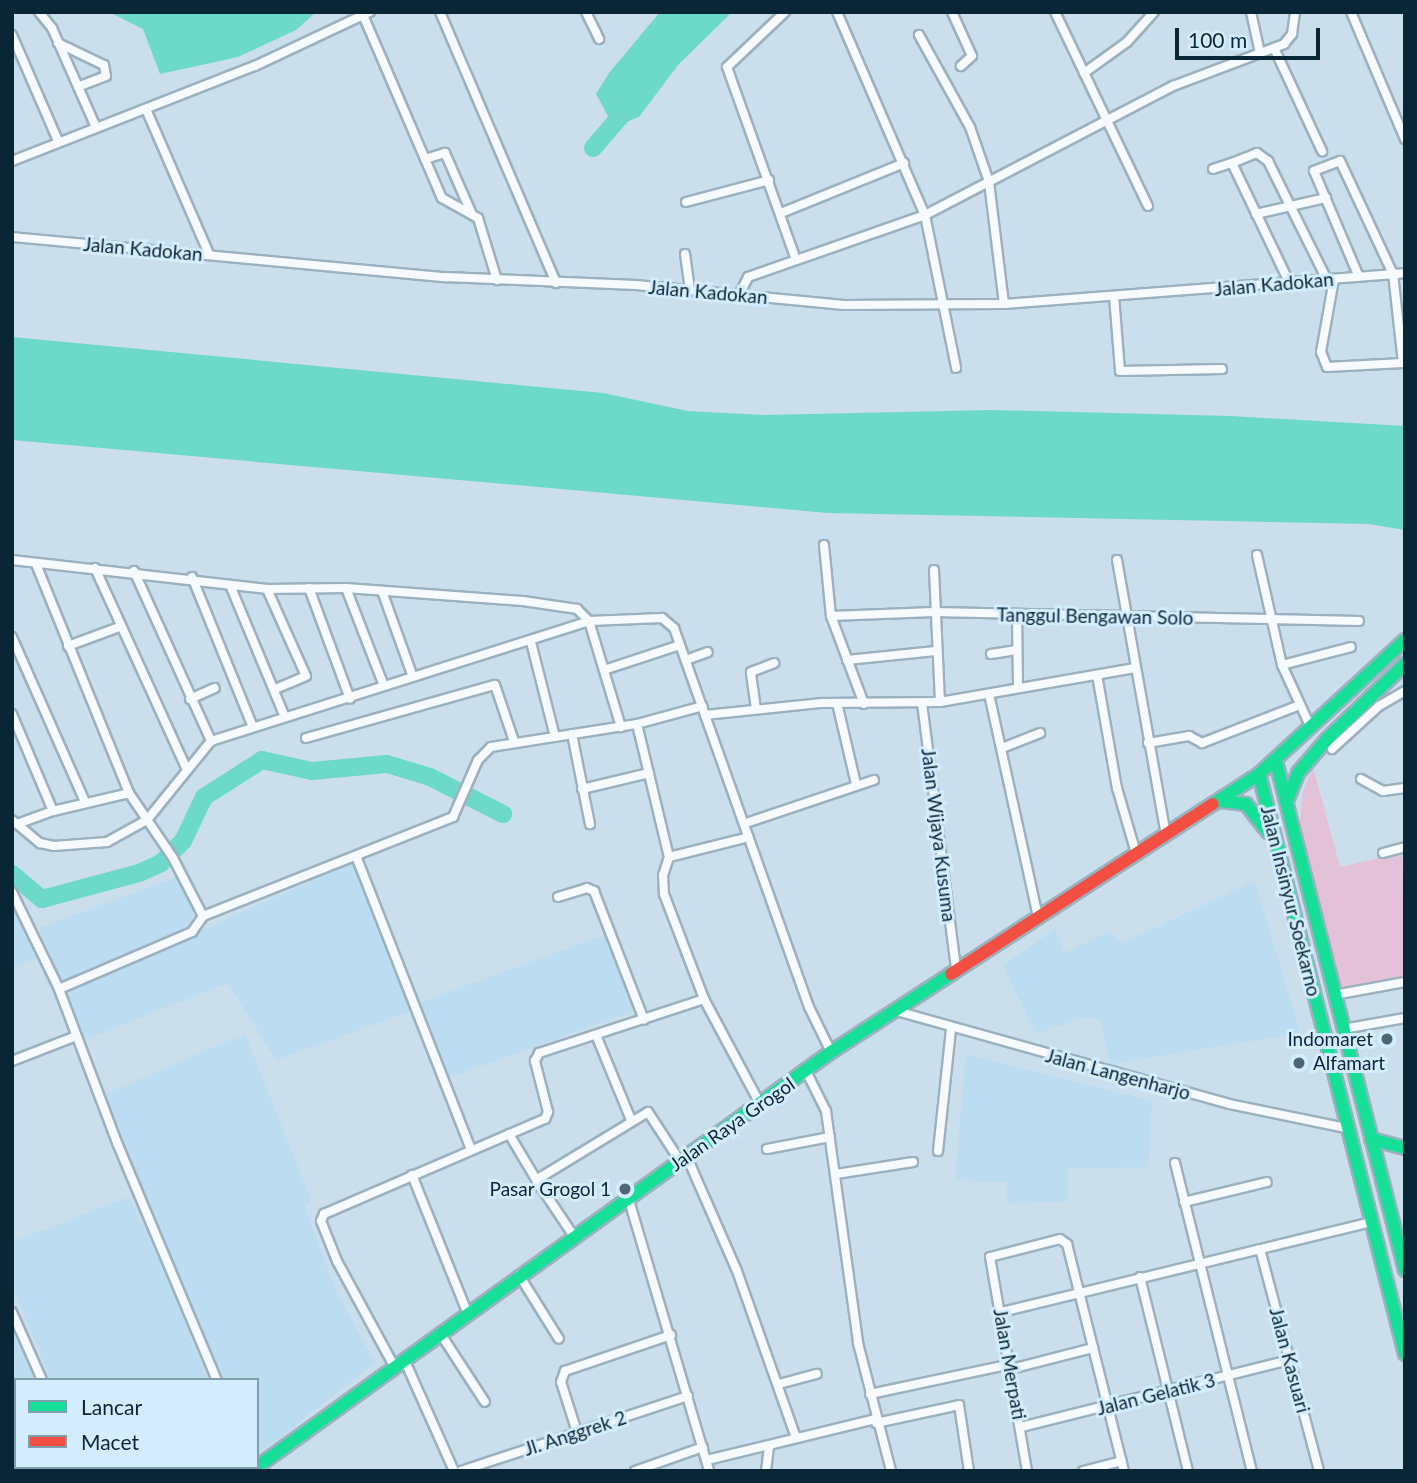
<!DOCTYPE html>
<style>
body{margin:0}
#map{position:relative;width:1417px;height:1483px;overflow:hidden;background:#cadeec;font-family:Lato,sans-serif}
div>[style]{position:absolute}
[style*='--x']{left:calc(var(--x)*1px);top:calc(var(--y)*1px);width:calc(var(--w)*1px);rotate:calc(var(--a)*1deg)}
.built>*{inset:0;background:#bbdcf1;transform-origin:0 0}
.green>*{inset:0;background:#e3c2d8}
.water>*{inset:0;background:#6dd9c8}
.river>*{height:18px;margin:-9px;padding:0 9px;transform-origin:9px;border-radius:9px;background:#6dd9c8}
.roads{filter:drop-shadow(2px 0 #9bb1bf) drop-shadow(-2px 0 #9bb1bf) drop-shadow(0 2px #9bb1bf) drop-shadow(0 -2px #9bb1bf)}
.street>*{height:8px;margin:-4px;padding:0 4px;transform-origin:4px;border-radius:4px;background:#f7fafc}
.fast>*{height:12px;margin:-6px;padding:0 6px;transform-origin:6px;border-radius:6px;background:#16e098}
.jam>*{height:12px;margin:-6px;padding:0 6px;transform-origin:6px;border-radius:6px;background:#f24e42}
.dots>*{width:19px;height:19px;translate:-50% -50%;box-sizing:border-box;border:4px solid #d3edfe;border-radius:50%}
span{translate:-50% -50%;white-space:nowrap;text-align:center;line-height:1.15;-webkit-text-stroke:6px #d3edfe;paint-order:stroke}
.street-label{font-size:19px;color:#092636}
.poi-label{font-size:19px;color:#092636}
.right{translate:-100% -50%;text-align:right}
.left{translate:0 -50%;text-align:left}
.frame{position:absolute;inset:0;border:14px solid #092636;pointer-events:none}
.legend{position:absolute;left:14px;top:1378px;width:245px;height:91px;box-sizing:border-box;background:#d3edfe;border:2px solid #829dae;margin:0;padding:9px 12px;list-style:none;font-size:21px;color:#092636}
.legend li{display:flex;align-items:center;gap:14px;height:35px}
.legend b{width:35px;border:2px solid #829dae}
.scale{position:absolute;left:1175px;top:28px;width:145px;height:32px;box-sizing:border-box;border:4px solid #092636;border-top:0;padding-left:9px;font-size:21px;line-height:24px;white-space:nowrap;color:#092636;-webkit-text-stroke:5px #d3edfe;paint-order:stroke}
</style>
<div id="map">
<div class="built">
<div style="clip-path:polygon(355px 862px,414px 1010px,276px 1060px,228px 983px,84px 1040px,64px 992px)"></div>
<div style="clip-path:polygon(180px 876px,194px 917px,186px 928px,61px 982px,39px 928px)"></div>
<div style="clip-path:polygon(1255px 881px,1300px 1033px,1110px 1064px,1100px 1019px,1078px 1019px,1036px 1034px,1003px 966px,1055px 929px,1064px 953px,1110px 931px,1121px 944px)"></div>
<div style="clip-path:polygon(12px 904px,36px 958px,12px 968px)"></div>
<div style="left:605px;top:935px;width:81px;height:203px;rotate:70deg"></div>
<div style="clip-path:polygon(245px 1034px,311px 1200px,305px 1208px,336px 1291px,375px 1363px,257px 1455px,257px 1380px,222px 1380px,101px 1096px)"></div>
<div style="clip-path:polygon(966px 1054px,1152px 1101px,1148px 1167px,1068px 1168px,1068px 1201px,1007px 1204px,1007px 1182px,955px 1180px)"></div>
<div style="clip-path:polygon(129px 1197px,153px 1247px,208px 1380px,51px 1380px,12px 1285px,12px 1242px)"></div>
<div style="clip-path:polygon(12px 1331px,34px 1380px,16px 1380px,12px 1433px)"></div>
</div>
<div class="green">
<div style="clip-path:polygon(1313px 767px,1340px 867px,1402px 853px,1405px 983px,1343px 996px,1299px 831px,1303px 792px)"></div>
</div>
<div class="water">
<div style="clip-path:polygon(109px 12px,241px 13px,316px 12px,296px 30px,238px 57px,160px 74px,143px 29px)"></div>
<div style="clip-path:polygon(660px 12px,732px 12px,678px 65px,639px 117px,626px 122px,609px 118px,596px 94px,609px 73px)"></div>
<div style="clip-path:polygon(12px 337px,603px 393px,688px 411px,764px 415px,992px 410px,1230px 416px,1405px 426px,1405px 530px,1369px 524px,828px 513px,12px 440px)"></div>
</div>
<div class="river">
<div style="--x:593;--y:148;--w:60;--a:-49.1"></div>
<div style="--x:12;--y:874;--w:39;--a:40"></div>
<div style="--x:42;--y:899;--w:100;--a:-15"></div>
<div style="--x:139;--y:873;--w:24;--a:-24"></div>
<div style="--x:161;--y:863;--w:31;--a:-45"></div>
<div style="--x:183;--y:841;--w:49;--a:-64.5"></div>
<div style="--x:204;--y:797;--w:69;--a:-32.5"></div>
<div style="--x:262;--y:760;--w:51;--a:12.4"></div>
<div style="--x:312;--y:771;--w:75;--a:-5.3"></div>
<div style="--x:387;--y:764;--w:45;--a:16.8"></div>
<div style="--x:430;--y:777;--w:82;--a:26.9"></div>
</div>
<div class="roads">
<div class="street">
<div style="--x:39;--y:12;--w:21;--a:51"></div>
<div style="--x:52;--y:28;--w:106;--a:66.1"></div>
<div style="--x:440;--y:12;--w:295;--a:66.8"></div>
<div style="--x:586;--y:12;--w:30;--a:64"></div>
<div style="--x:785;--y:12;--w:80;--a:136.5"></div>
<div style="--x:727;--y:67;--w:205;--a:70.3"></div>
<div style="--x:837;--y:12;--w:221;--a:66.6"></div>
<div style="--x:925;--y:215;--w:156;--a:78.5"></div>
<div style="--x:952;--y:12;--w:48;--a:65.6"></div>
<div style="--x:972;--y:56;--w:15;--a:138"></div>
<div style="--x:1055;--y:12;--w:215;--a:64.4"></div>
<div style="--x:1251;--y:12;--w:42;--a:77.6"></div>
<div style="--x:1351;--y:12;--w:138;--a:67"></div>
<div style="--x:363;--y:15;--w:199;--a:66.7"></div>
<div style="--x:442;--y:198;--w:41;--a:29.1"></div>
<div style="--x:478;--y:218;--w:65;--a:73"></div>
<div style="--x:12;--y:35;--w:116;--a:66.5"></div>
<div style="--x:919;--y:35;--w:105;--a:61"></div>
<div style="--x:970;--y:127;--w:58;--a:70.9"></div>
<div style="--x:989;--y:182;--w:123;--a:83"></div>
<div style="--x:58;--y:43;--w:51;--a:25.6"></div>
<div style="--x:104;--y:65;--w:11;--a:80"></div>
<div style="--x:106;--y:76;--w:30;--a:159"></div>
<div style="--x:1274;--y:48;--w:114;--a:65"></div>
<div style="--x:1084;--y:73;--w:53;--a:-35.8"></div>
<div style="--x:1127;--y:42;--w:40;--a:-48"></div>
<div style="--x:146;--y:109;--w:158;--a:66.5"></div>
<div style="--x:425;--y:159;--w:21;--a:-17"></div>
<div style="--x:445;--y:153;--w:64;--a:66.2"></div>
<div style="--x:12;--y:161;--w:261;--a:-21.4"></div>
<div style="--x:255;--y:66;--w:127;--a:-25.2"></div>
<div style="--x:1213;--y:169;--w:20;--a:-18"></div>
<div style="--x:686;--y:202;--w:86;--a:-14.8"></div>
<div style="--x:781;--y:213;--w:133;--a:-22.1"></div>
<div style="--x:1256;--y:214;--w:72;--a:-12.9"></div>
<div style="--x:12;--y:237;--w:436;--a:5.3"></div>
<div style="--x:446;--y:277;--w:190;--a:2.4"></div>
<div style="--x:636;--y:285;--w:209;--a:5.5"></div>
<div style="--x:844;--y:305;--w:160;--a:-0.4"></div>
<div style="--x:1004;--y:304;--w:402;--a:-4.4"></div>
<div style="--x:685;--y:254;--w:36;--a:82"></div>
<div style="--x:1334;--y:279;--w:74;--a:100.1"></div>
<div style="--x:1321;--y:352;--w:16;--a:68"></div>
<div style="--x:1327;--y:367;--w:76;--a:-3"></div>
<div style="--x:1403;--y:363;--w:90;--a:-96.4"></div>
<div style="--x:1393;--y:274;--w:125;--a:-115.1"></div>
<div style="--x:1340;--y:161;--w:28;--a:159"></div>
<div style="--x:1314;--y:171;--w:115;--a:67"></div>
<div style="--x:1290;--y:284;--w:134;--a:-115.6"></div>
<div style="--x:1232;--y:163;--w:27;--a:-22"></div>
<div style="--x:1257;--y:153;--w:14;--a:36"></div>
<div style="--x:1268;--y:161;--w:133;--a:63.6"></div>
<div style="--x:739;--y:295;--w:20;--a:-63"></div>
<div style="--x:748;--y:277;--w:188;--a:-19.3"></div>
<div style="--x:925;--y:215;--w:280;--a:-27.5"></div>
<div style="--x:1173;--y:86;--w:119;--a:-20.7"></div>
<div style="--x:1284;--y:44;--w:13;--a:-51"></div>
<div style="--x:1292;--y:34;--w:22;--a:-82"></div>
<div style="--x:1114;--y:296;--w:75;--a:85.4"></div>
<div style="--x:1120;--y:371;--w:102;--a:-1.1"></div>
<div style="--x:824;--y:545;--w:71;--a:84.4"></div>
<div style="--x:831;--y:616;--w:94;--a:69.4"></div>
<div style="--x:1257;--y:555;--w:113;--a:77.2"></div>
<div style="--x:1282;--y:665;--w:69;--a:65.3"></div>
<div style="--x:12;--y:560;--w:257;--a:6.5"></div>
<div style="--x:267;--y:589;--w:79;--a:-0.7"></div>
<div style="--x:346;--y:588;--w:177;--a:4.2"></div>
<div style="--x:523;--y:601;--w:55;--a:8.4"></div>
<div style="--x:577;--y:609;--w:17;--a:45"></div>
<div style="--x:589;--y:621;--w:111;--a:73.2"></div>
<div style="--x:1117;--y:560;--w:279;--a:79.9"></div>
<div style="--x:36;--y:564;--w:247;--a:67.9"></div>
<div style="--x:129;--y:793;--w:78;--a:55.9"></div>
<div style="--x:173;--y:858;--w:65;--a:62.7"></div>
<div style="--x:95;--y:568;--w:220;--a:65.5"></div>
<div style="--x:934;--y:570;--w:132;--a:87.4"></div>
<div style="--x:134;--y:571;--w:187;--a:65.6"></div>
<div style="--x:192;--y:577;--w:160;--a:67.9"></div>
<div style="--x:230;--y:585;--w:141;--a:67.4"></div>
<div style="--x:309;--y:588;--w:118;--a:69.7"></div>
<div style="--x:346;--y:588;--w:105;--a:68.8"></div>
<div style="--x:267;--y:589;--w:95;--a:65.9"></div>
<div style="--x:306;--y:676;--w:33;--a:157"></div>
<div style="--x:382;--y:591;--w:91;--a:70.2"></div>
<div style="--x:1017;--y:614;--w:73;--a:89.2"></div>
<div style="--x:831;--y:616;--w:103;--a:-2.2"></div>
<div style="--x:934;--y:612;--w:425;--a:1.2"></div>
<div style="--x:12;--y:637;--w:180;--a:66.1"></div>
<div style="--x:531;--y:642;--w:98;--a:75.8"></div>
<div style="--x:68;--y:646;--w:54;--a:-20.4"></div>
<div style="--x:991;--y:654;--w:26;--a:-9"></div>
<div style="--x:686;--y:660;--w:23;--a:-20"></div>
<div style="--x:847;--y:660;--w:89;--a:-5.8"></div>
<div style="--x:1282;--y:665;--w:71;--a:-14.6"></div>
<div style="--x:604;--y:670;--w:80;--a:-18.2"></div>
<div style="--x:1097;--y:675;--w:115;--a:80"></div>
<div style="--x:1117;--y:788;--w:68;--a:73.7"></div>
<div style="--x:989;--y:694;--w:227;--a:77.6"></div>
<div style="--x:190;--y:699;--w:27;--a:-24"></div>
<div style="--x:837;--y:703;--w:83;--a:76.8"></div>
<div style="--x:922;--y:703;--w:266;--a:82.7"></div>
<div style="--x:756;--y:709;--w:37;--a:-98"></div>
<div style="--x:751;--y:672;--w:25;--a:-21"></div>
<div style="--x:12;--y:714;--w:105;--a:67.1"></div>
<div style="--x:53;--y:811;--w:78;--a:-13.3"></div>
<div style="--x:705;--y:715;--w:118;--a:-5.9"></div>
<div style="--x:822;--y:703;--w:118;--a:-0.5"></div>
<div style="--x:940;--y:702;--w:198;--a:-9.9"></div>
<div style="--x:637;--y:724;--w:137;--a:76.5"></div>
<div style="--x:669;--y:857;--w:19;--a:108"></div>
<div style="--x:663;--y:875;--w:19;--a:87"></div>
<div style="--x:664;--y:894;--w:112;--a:69.1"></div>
<div style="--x:704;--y:999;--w:119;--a:61.9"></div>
<div style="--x:572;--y:734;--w:92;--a:78.7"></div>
<div style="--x:306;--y:738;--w:196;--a:-15.7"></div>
<div style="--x:495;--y:685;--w:59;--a:71.3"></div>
<div style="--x:1148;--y:743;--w:42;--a:-9.7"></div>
<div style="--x:1189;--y:736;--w:15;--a:28"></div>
<div style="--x:1202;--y:743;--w:102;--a:-21.3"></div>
<div style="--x:1002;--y:748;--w:41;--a:-21.5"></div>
<div style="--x:1332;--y:749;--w:64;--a:-42.5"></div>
<div style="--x:1379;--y:706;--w:30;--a:-30"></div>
<div style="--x:1361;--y:779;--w:25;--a:29"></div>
<div style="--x:1383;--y:791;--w:22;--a:-8"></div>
<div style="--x:582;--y:789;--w:69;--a:-13.4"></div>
<div style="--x:12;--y:820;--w:6;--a:39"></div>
<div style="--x:17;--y:824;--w:38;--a:-20"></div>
<div style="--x:746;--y:823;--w:135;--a:-18.6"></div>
<div style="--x:17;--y:824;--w:30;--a:40"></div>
<div style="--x:40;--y:843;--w:14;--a:12"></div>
<div style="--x:54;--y:846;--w:53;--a:-4.3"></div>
<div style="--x:107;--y:842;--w:46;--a:-28.8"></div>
<div style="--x:147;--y:820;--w:102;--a:-51"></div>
<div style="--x:211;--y:741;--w:397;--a:-17.6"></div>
<div style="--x:589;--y:621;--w:73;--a:-2.4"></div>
<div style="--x:662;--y:618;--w:16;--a:40"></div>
<div style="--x:674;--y:628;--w:402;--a:70.4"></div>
<div style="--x:809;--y:1007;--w:50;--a:63.9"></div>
<div style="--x:1383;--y:853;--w:23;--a:-15"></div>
<div style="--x:356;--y:856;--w:316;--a:68.6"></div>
<div style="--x:669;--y:857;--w:82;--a:-14"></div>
<div style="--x:12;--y:892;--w:108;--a:64.1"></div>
<div style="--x:59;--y:989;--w:167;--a:69.3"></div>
<div style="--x:118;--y:1145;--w:255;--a:67.2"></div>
<div style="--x:558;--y:897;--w:30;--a:-17"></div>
<div style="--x:587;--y:888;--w:8;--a:23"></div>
<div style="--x:594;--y:891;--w:138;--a:68.8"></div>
<div style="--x:59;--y:989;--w:145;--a:-23.2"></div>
<div style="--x:192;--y:932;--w:19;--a:-55"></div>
<div style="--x:203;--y:916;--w:269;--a:-21.6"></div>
<div style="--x:453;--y:817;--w:62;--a:-66.3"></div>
<div style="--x:478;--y:760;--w:18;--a:-45"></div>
<div style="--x:491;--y:747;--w:148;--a:-9"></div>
<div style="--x:637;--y:724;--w:68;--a:-15.3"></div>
<div style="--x:1334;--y:995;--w:72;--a:-10.4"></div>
<div style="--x:893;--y:1010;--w:349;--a:15.6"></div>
<div style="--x:1229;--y:1104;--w:119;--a:11.6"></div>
<div style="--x:1343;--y:1029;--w:63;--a:-10.1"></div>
<div style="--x:596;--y:1035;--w:92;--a:67.6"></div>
<div style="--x:12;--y:1061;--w:69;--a:-21.3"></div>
<div style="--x:806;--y:1071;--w:45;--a:63.4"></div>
<div style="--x:826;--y:1111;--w:234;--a:82.1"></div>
<div style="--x:858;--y:1343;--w:132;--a:75.5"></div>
<div style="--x:509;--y:1134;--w:55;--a:59.2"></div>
<div style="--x:767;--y:1149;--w:64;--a:-10.8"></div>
<div style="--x:938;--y:1151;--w:123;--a:-83.9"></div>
<div style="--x:687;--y:1157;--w:124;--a:66.3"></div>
<div style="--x:737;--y:1271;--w:177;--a:70.5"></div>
<div style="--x:1175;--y:1163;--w:317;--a:76"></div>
<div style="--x:836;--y:1174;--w:78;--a:-8.9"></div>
<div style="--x:412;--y:1175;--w:148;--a:68.1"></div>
<div style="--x:628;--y:1197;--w:286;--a:73.5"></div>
<div style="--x:1184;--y:1202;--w:85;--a:-13.5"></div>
<div style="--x:573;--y:1235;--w:65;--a:-123.7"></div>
<div style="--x:537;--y:1181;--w:6;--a:-45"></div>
<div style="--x:541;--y:1177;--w:125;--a:-31.3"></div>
<div style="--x:648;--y:1112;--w:59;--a:56.9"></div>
<div style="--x:1260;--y:1249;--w:230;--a:75.1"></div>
<div style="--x:519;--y:1275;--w:75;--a:58"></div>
<div style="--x:1140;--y:1277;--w:200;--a:76.1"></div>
<div style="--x:12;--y:1312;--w:74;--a:66.2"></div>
<div style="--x:1002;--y:1312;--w:380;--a:-13.7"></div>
<div style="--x:440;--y:1333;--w:82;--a:56.9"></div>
<div style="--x:404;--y:1359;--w:123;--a:65.9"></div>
<div style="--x:394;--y:1366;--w:119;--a:-118.5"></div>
<div style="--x:337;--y:1261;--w:43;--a:-111.8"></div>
<div style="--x:321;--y:1221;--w:8;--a:-67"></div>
<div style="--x:324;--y:1214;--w:241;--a:-23.3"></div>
<div style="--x:545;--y:1119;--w:8;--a:-67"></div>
<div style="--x:548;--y:1112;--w:53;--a:-104.3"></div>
<div style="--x:535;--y:1061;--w:9;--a:-63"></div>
<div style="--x:539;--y:1053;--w:174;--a:-18.1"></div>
<div style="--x:1011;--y:1369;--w:85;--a:-14.4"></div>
<div style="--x:779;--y:1384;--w:39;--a:-15"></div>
<div style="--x:870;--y:1394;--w:144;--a:-12"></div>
<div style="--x:876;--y:1423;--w:85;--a:-12.2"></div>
<div style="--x:959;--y:1405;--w:67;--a:81.4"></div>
<div style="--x:1021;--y:1427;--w:277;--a:-14"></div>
<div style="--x:577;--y:1432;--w:52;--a:-107.7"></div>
<div style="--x:561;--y:1382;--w:12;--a:-70"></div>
<div style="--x:565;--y:1371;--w:112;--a:-18.8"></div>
<div style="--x:12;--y:1440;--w:4;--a:-14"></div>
<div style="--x:707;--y:1460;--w:173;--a:-13.7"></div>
<div style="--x:77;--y:1467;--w:4;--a:76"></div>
<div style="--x:461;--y:1471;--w:239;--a:-18.3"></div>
<div style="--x:635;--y:1471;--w:72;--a:-19.4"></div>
<div style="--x:766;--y:1471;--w:26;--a:-83"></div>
<div style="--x:1027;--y:1471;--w:217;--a:-99.8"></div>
<div style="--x:990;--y:1257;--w:72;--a:-14.4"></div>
<div style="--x:1060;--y:1239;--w:9;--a:36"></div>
<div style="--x:1067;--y:1244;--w:234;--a:75.9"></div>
<div style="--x:1083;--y:1471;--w:40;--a:-14.4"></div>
</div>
<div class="fast">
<div style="--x:1276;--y:762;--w:524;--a:75.75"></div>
<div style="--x:1259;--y:774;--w:598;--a:75.87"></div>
<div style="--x:1288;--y:798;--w:27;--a:-68"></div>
<div style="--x:1298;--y:773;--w:45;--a:-49.5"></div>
<div style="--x:1327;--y:739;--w:108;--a:-43.9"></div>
<div style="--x:1221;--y:801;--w:25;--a:7"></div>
<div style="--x:1246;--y:804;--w:36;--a:52"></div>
<div style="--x:1213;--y:804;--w:55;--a:-33.1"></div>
<div style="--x:1259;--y:774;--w:198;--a:-42.5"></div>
<div style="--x:1371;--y:1139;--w:35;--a:15"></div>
<div style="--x:257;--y:1467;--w:708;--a:-35.87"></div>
<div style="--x:831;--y:1052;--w:143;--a:-33"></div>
</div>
<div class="jam">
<div style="--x:951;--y:974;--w:312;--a:-33"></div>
</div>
</div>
<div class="dots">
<div style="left:1387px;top:1039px;background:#4d6676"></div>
<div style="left:1299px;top:1063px;background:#4d6676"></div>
<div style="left:625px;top:1189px;background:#4d6676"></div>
</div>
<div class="street-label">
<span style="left:143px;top:249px;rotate:5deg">Jalan Kadokan</span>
<span style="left:1274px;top:284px;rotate:-5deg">Jalan Kadokan</span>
<span style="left:708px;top:292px;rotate:5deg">Jalan Kadokan</span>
<span style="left:1095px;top:616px;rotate:1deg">Tanggul Bengawan Solo</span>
<span style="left:939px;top:835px;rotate:83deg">Jalan Wijaya Kusuma</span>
<span style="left:1291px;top:901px;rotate:76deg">Jalan Insinyur Soekarno</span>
<span style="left:1118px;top:1074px;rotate:15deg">Jalan Langenharjo</span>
<span style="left:732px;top:1124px;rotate:-35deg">Jalan Raya Grogol</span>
<span style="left:1290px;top:1360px;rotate:75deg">Jalan Kasuari</span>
<span style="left:1010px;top:1364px;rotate:80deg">Jalan Merpati</span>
<span style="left:1156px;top:1394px;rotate:-14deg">Jalan Gelatik 3</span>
<span style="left:575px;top:1433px;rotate:-18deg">Jl. Anggrek 2</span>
</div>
<div class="poi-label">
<span class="right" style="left:1373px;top:1039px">Indomaret</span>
<span class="left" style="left:1313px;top:1063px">Alfamart</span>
<span class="right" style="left:611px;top:1189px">Pasar Grogol 1</span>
</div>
<div class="frame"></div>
<ul class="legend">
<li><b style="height:9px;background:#16e098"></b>Lancar</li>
<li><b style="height:9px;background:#f24e42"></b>Macet</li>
</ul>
<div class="scale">100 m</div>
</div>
